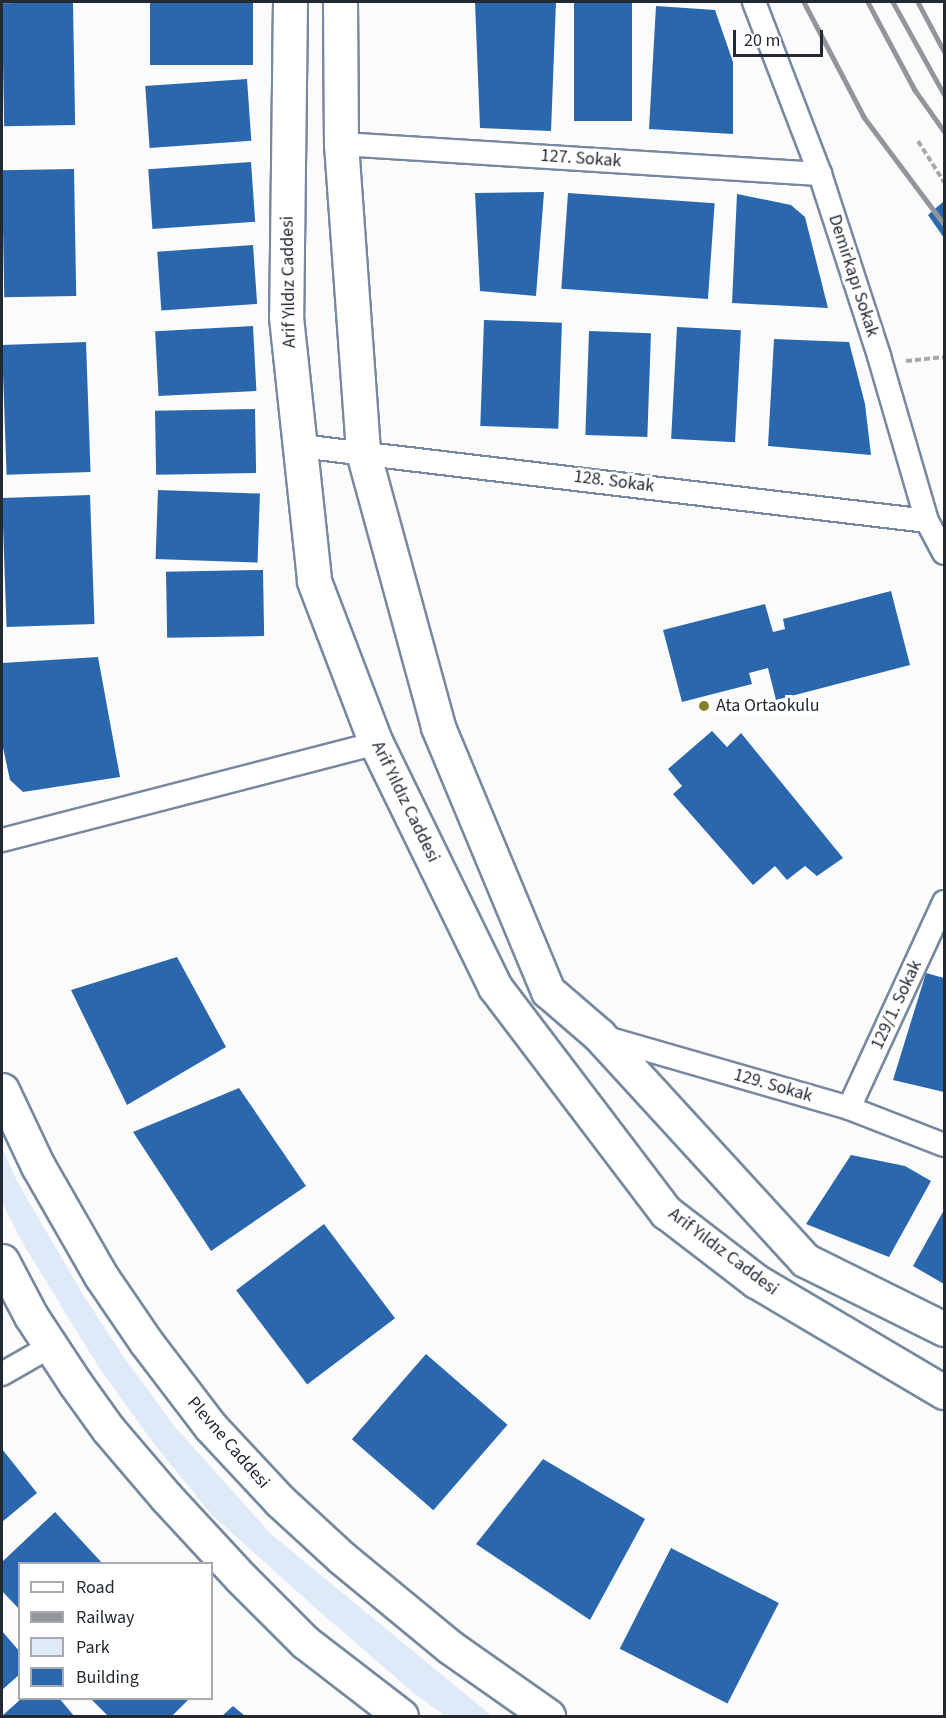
<!DOCTYPE html>
<meta charset="utf-8">
<style>
body{margin:0}
#map{position:relative;width:946px;height:1718px;overflow:hidden;background:#fbfbfb;font-family:"Source Sans 3",sans-serif}
div>[style]{position:absolute}
[style*='--x']{left:calc(var(--x)*1px);top:calc(var(--y)*1px);width:calc(var(--w)*1px);rotate:calc(var(--a)*1deg)}
.green>*{inset:0;background:#dfeaf8}
.building>*{inset:0;background:#2a67ac;transform-origin:0 0}
.path>*{height:4px;margin-top:-2px;transform-origin:0;background:repeating-linear-gradient(90deg,#a6a9ac 0 6px,transparent 0 9px)}
.roads{filter:drop-shadow(2px 0 #77899f) drop-shadow(-2px 0 #77899f) drop-shadow(0 2px #77899f) drop-shadow(0 -2px #77899f)}
.minor>*{height:22px;margin:-11px;padding:0 11px;transform-origin:11px;border-radius:11px;background:#fff}
.secondary>*{height:33px;margin:-16.5px;padding:0 16.5px;transform-origin:16.5px;border-radius:16.5px;background:#fff}
.primary>*{height:33px;margin:-16.5px;padding:0 16.5px;transform-origin:16.5px;border-radius:16.5px;background:#fff}
.rail>*{height:4.5px;margin:-2.25px;padding:0 2.25px;transform-origin:2.25px;border-radius:2.25px;background:#929599}
.dots>*{width:16px;height:16px;translate:-50% -50%;box-sizing:border-box;border:3px solid #fff;border-radius:50%}
span{translate:-50% -50%;white-space:nowrap;text-align:center;line-height:1.15;-webkit-text-stroke:6px #fff;paint-order:stroke}
.street-label{font-size:18px;color:#222932}
.poi-label{font-size:18px;color:#222932}
.left{translate:0 -50%;text-align:left}
.frame{position:absolute;inset:0;border:3px solid #222932;pointer-events:none}
.legend{position:absolute;left:18px;top:1562px;width:195px;height:138px;box-sizing:border-box;background:#fff;border:2px solid #a7a9ad;margin:0;padding:8px 10px;list-style:none;font-size:18px;color:#222932}
.legend li{display:flex;align-items:center;gap:12px;height:30px}
.legend b{width:30px;border:2px solid #a7a9ad}
.scale{position:absolute;left:733px;top:30px;width:90px;height:27px;box-sizing:border-box;border:3px solid #222932;border-top:0;padding-left:8px;font-size:18px;line-height:21px;white-space:nowrap;color:#222932;-webkit-text-stroke:4px #fff;paint-order:stroke}
</style>
<div id="map">
<div class="green">
<div style="clip-path:polygon(2px 1148px,17px 1181px,82px 1293px,123px 1356px,175px 1427px,272px 1535px,492px 1716px,446px 1716px,416px 1695px,328px 1619px,213px 1516px,158px 1449px,100px 1369px,25px 1247px,2px 1203px)"></div>
</div>
<div class="building">
<div style="left:73px;top:2px;width:123px;height:71px;rotate:89deg"></div>
<div style="left:150px;top:2px;width:103px;height:63px"></div>
<div style="clip-path:polygon(475px 2px,556px 2px,551px 131px,480px 128px)"></div>
<div style="left:574px;top:2px;width:58px;height:119px"></div>
<div style="clip-path:polygon(656px 6px,715px 10px,733px 62px,733px 134px,649px 129px)"></div>
<div style="left:247px;top:79px;width:62px;height:102px;rotate:86deg"></div>
<div style="left:251px;top:162px;width:60px;height:103px;rotate:86deg"></div>
<div style="left:74px;top:169px;width:127px;height:72px;rotate:89deg"></div>
<div style="clip-path:polygon(544px 192px,536px 296px,480px 291px,475px 193px)"></div>
<div style="left:568px;top:193px;width:147px;height:96px;rotate:4deg"></div>
<div style="clip-path:polygon(737px 194px,791px 205px,805px 217px,828px 308px,732px 303px)"></div>
<div style="clip-path:polygon(944px 201px,944px 238px,928px 215px)"></div>
<div style="left:253px;top:245px;width:59px;height:96px;rotate:86deg"></div>
<div style="left:484px;top:320px;width:78px;height:106px;rotate:2deg"></div>
<div style="left:253px;top:326px;width:65px;height:98px;rotate:87deg"></div>
<div style="left:677px;top:327px;width:64px;height:112px;rotate:3deg"></div>
<div style="left:589px;top:331px;width:62px;height:104px;rotate:2deg"></div>
<div style="clip-path:polygon(774px 339px,849px 342px,865px 404px,871px 455px,768px 446px)"></div>
<div style="left:86px;top:342px;width:130px;height:84px;rotate:88deg"></div>
<div style="left:255px;top:409px;width:64px;height:100px;rotate:89deg"></div>
<div style="left:158px;top:490px;width:102px;height:69px;rotate:2deg"></div>
<div style="left:90px;top:495px;width:129px;height:88px;rotate:88deg"></div>
<div style="left:263px;top:570px;width:66px;height:97px;rotate:89deg"></div>
<div style="clip-path:polygon(891px 591px,910px 665px,776px 700px,768px 668px,749px 673px,752px 684px,682px 702px,663px 630px,765px 604px,773px 632px,785px 629px,783px 619px)"></div>
<div style="clip-path:polygon(98px 657px,120px 777px,23px 792px,10px 780px,2px 743px,2px 663px)"></div>
<div style="clip-path:polygon(712px 731px,727px 747px,741px 733px,843px 858px,817px 876px,805px 866px,787px 880px,775px 866px,753px 885px,673px 794px,682px 786px,668px 769px)"></div>
<div style="clip-path:polygon(177px 957px,226px 1047px,127px 1105px,71px 990px)"></div>
<div style="clip-path:polygon(926px 973px,944px 978px,944px 1092px,893px 1080px)"></div>
<div style="clip-path:polygon(239px 1088px,306px 1186px,211px 1251px,133px 1132px)"></div>
<div style="clip-path:polygon(851px 1155px,905px 1166px,931px 1181px,889px 1257px,806px 1224px)"></div>
<div style="clip-path:polygon(944px 1210px,944px 1284px,913px 1266px)"></div>
<div style="left:324px;top:1224px;width:118px;height:110px;rotate:53deg"></div>
<div style="left:426px;top:1354px;width:108px;height:113px;rotate:41deg"></div>
<div style="clip-path:polygon(2px 1449px,37px 1493px,2px 1522px)"></div>
<div style="clip-path:polygon(543px 1459px,645px 1519px,590px 1620px,476px 1544px)"></div>
<div style="clip-path:polygon(55px 1512px,103px 1564px,20px 1564px,20px 1610px,2px 1591px,2px 1562px)"></div>
<div style="left:671px;top:1548px;width:121px;height:113px;rotate:27deg"></div>
<div style="clip-path:polygon(2px 1631px,20px 1652px,20px 1674px,2px 1690px)"></div>
<div style="clip-path:polygon(22px 1698px,59px 1698px,74px 1716px,2px 1716px)"></div>
<div style="clip-path:polygon(90px 1698px,190px 1698px,172px 1716px,108px 1716px)"></div>
<div style="clip-path:polygon(233px 1706px,245px 1716px,222px 1716px)"></div>
</div>
<div class="path">
<div style="--x:918;--y:141;--w:49;--a:57.6"></div>
<div style="--x:906;--y:361;--w:38;--a:-6"></div>
</div>
<div class="roads">
<div class="minor">
<div style="--x:754;--y:2;--w:184;--a:69"></div>
<div style="--x:820;--y:174;--w:191;--a:72"></div>
<div style="--x:879;--y:356;--w:172;--a:73.8"></div>
<div style="--x:927;--y:521;--w:36;--a:62"></div>
<div style="--x:341;--y:144;--w:480;--a:3.6"></div>
<div style="--x:300;--y:446;--w:631;--a:6.82"></div>
<div style="--x:2;--y:840;--w:386;--a:-14.5"></div>
<div style="--x:600;--y:1036;--w:259;--a:16.1"></div>
<div style="--x:849;--y:1108;--w:102;--a:21.3"></div>
<div style="--x:849;--y:1108;--w:227;--a:-65.2"></div>
<div style="--x:2;--y:1374;--w:56;--a:-29.7"></div>
</div>
<div class="secondary">
<div style="--x:290;--y:2;--w:315;--a:90.7"></div>
<div style="--x:286;--y:317;--w:265;--a:83.9"></div>
<div style="--x:314;--y:581;--w:173;--a:69.1"></div>
<div style="--x:376;--y:743;--w:271;--a:64"></div>
<div style="--x:495;--y:987;--w:283;--a:52.8"></div>
<div style="--x:666;--y:1212;--w:113;--a:37.5"></div>
<div style="--x:756;--y:1281;--w:218;--a:30.6"></div>
<div style="--x:340;--y:2;--w:142;--a:89.6"></div>
<div style="--x:341;--y:144;--w:309;--a:85.9"></div>
<div style="--x:363;--y:452;--w:285;--a:74.7"></div>
<div style="--x:438;--y:727;--w:286;--a:67.4"></div>
<div style="--x:548;--y:991;--w:67;--a:40.8"></div>
<div style="--x:599;--y:1035;--w:305;--a:47.5"></div>
<div style="--x:805;--y:1260;--w:155;--a:26.4"></div>
</div>
<div class="primary">
<div style="--x:2;--y:1090;--w:84;--a:64.7"></div>
<div style="--x:38;--y:1166;--w:127;--a:60.2"></div>
<div style="--x:101;--y:1276;--w:80;--a:55.7"></div>
<div style="--x:146;--y:1342;--w:106;--a:52.7"></div>
<div style="--x:210;--y:1426;--w:103;--a:47"></div>
<div style="--x:280;--y:1501;--w:84;--a:42.6"></div>
<div style="--x:342;--y:1558;--w:140;--a:39.5"></div>
<div style="--x:450;--y:1647;--w:120;--a:35.1"></div>
<div style="--x:2;--y:1261;--w:62;--a:62.2"></div>
<div style="--x:31;--y:1316;--w:80;--a:56.7"></div>
<div style="--x:75;--y:1383;--w:57;--a:54.3"></div>
<div style="--x:108;--y:1429;--w:89;--a:49.5"></div>
<div style="--x:166;--y:1497;--w:110;--a:47.2"></div>
<div style="--x:241;--y:1578;--w:91;--a:45"></div>
<div style="--x:305;--y:1642;--w:121;--a:37.6"></div>
</div>
</div>
<div class="rail">
<div style="--x:804;--y:2;--w:130;--a:62.4"></div>
<div style="--x:864;--y:117;--w:134;--a:53.2"></div>
<div style="--x:868;--y:2;--w:100;--a:61.9"></div>
<div style="--x:915;--y:90;--w:50;--a:54.7"></div>
<div style="--x:893;--y:2;--w:105;--a:61"></div>
<div style="--x:918;--y:2;--w:55;--a:62"></div>
</div>
<div class="dots">
<div style="left:704px;top:706px;background:#858128"></div>
</div>
<div class="street-label">
<span style="left:581px;top:159px;rotate:4deg">127. Sokak</span>
<span style="left:853px;top:276px;rotate:72deg">Demirkapı Sokak</span>
<span style="left:289px;top:282px;rotate:-91deg">Arif Yıldız Caddesi</span>
<span style="left:614px;top:482px;rotate:7deg">128. Sokak</span>
<span style="left:405px;top:802px;rotate:64deg">Arif Yıldız Caddesi</span>
<span style="left:897px;top:1005px;rotate:-65deg">129/1. Sokak</span>
<span style="left:773px;top:1086px;rotate:16deg">129. Sokak</span>
<span style="left:723px;top:1252px;rotate:37deg">Arif Yıldız Caddesi</span>
<span style="left:228px;top:1443px;rotate:49deg">Plevne Caddesi</span>
</div>
<div class="poi-label">
<span class="left" style="left:716px;top:706px">Ata Ortaokulu</span>
</div>
<div class="frame"></div>
<ul class="legend">
<li><b style="height:8px;background:#fff"></b>Road</li>
<li><b style="height:8px;background:#929599"></b>Railway</li>
<li><b style="height:16px;background:#dfeaf8"></b>Park</li>
<li><b style="height:16px;background:#2a67ac"></b>Building</li>
</ul>
<div class="scale">20 m</div>
</div>
